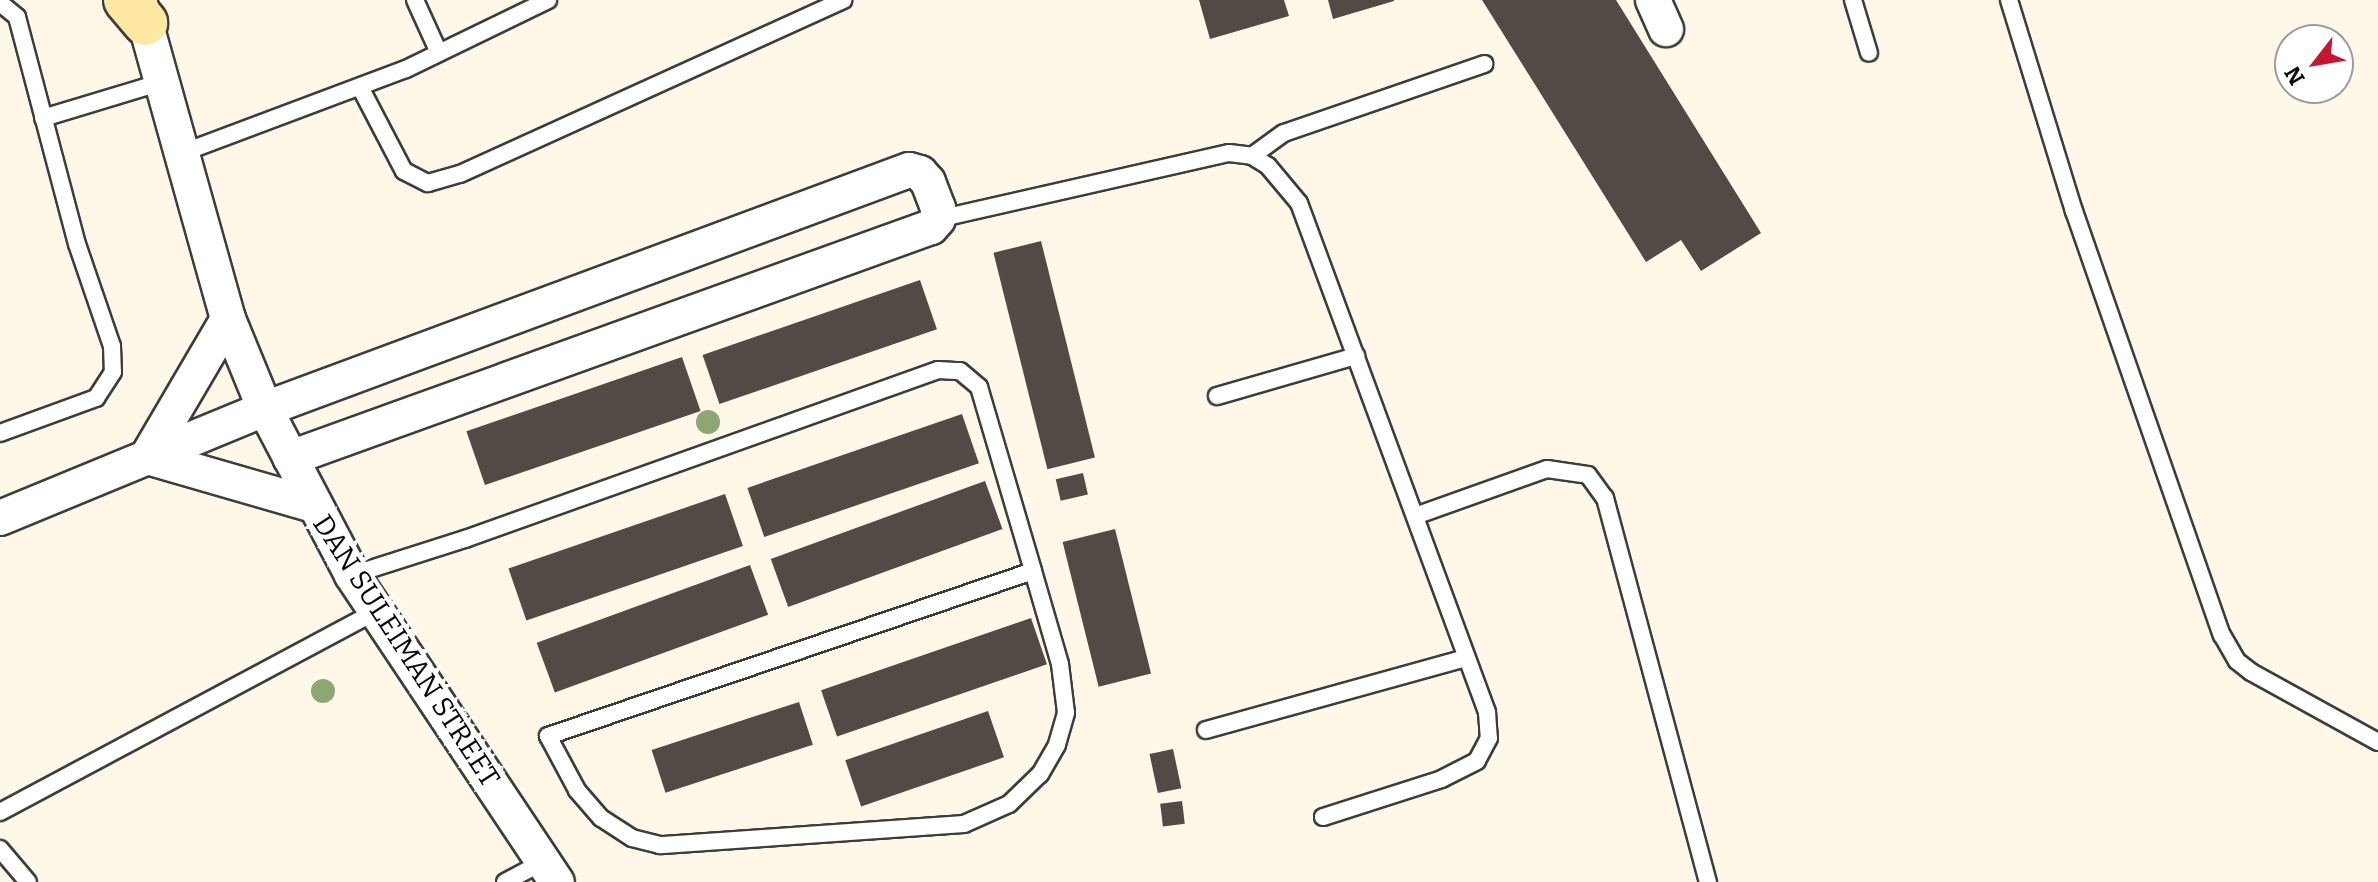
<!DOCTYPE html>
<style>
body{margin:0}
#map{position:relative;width:2378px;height:882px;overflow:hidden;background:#fff7e7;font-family:Bitter,serif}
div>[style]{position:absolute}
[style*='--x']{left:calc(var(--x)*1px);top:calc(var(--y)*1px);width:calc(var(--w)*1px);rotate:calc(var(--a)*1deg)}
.building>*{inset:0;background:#534945;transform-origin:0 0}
.roads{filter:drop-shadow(2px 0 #3d3d3d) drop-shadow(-2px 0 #3d3d3d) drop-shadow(0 2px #3d3d3d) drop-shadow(0 -2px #3d3d3d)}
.lane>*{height:16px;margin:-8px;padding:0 8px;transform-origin:8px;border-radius:8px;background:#fff}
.street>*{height:34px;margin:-17px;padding:0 17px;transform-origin:17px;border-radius:17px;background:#fff}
.secondary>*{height:44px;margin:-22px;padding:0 22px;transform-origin:22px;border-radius:22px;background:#ffe9a2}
.trees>*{width:24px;height:24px;margin:-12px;border-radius:50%;background:#8da774}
span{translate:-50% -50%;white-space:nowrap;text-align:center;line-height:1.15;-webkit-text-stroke:8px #fff;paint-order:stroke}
.street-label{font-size:28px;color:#0a0a0a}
.north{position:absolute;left:2274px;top:24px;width:80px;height:80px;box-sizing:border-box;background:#fff;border:2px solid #9d9d9d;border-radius:50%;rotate:239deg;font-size:22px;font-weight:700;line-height:32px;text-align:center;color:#0a0a0a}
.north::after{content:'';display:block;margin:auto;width:28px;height:36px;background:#c51634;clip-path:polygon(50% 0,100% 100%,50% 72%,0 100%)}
</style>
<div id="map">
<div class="building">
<div style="clip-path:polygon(1199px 0,1284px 0,1289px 16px,1210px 39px)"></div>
<div style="clip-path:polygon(1328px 0,1394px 0,1394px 1px,1333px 19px)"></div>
<div style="clip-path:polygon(1482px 0,1616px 0,1761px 233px,1701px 271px,1681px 240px,1646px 262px)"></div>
<div style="left:1041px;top:241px;width:223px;height:49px;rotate:76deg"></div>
<div style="left:920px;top:280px;width:52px;height:230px;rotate:71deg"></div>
<div style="left:682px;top:357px;width:57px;height:228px;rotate:71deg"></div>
<div style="left:962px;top:414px;width:52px;height:227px;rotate:71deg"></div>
<div style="left:1083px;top:473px;width:22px;height:28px;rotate:77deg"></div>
<div style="left:985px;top:481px;width:51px;height:228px;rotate:70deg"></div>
<div style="left:725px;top:494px;width:55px;height:229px;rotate:71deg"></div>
<div style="left:1115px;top:529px;width:149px;height:54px;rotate:76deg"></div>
<div style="left:750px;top:565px;width:53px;height:227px;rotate:70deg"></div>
<div style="left:1031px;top:618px;width:49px;height:222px;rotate:71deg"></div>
<div style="left:799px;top:702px;width:45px;height:155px;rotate:72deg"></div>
<div style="left:988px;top:711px;width:49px;height:151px;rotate:71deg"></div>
<div style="left:1173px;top:749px;width:40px;height:24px;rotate:78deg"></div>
<div style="left:1182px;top:801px;width:23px;height:22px;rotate:83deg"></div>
</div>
<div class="roads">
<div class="lane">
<div style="--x:415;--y:0;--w:58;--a:65.6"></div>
<div style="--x:1853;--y:0;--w:55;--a:73.2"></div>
<div style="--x:2009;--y:0;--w:221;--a:72.9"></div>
<div style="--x:2074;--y:211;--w:449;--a:70.8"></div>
<div style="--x:2222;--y:635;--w:30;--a:60"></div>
<div style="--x:2237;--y:661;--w:18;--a:38"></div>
<div style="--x:2251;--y:672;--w:145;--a:28.9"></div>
<div style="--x:0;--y:3;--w:22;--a:39"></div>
<div style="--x:17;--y:17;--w:235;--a:75.2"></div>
<div style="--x:77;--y:244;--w:108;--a:71.1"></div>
<div style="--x:112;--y:346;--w:26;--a:88"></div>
<div style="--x:113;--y:372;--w:31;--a:123"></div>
<div style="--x:96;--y:398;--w:102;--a:160"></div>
<div style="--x:360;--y:87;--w:95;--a:62.4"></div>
<div style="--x:404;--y:171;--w:27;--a:27"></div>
<div style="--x:428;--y:183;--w:33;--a:-16"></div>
<div style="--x:460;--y:174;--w:421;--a:-24.4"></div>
<div style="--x:43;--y:118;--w:124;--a:-16.8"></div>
<div style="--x:182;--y:153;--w:239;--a:-20.6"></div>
<div style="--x:406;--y:69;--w:158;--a:-25.9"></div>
<div style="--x:1252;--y:156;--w:39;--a:-36"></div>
<div style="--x:1284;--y:133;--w:212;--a:-19"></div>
<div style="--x:938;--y:219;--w:298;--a:-12.8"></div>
<div style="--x:1229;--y:153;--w:23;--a:7"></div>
<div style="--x:1252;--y:156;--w:19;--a:32"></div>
<div style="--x:1268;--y:166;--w:48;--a:50"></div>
<div style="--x:1299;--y:203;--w:543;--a:69.73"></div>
<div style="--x:1487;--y:712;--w:26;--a:86"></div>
<div style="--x:1489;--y:738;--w:26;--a:118"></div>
<div style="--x:1477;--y:761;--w:39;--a:153"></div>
<div style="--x:1442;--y:779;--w:125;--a:162.3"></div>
<div style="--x:1217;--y:396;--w:145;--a:-16.1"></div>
<div style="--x:1415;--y:516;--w:140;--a:-19.6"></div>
<div style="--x:1547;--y:469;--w:41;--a:8.3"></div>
<div style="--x:1588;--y:475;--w:29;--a:54"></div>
<div style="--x:1605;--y:498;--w:398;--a:75"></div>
<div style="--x:352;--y:575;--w:119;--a:-17.7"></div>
<div style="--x:465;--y:539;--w:502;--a:-19.66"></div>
<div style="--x:938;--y:370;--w:22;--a:3"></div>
<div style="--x:960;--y:371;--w:25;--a:40"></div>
<div style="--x:979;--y:387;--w:192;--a:73.6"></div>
<div style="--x:1033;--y:571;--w:97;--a:73.8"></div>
<div style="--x:1060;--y:664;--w:49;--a:83"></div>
<div style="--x:1066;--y:713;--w:33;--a:106"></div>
<div style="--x:1057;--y:745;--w:34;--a:120"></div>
<div style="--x:1040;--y:774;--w:43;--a:135.9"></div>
<div style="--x:1009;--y:804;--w:49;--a:156"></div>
<div style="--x:964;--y:824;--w:305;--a:176"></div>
<div style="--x:660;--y:845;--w:29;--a:-166"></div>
<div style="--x:632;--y:838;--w:37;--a:-147"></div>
<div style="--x:601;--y:818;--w:37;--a:-131"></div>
<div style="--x:577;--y:790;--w:61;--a:-118.2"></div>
<div style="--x:548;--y:736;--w:512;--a:-18.79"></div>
<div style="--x:1206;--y:730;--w:270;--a:-15.5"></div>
<div style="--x:0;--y:812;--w:426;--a:-28.1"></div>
<div style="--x:0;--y:849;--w:43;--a:49.7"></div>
<div style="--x:505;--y:882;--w:43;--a:-27.8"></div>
</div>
<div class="street">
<div style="--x:139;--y:0;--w:331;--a:74.4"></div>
<div style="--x:228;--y:319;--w:97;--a:67.7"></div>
<div style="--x:265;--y:409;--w:187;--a:62.3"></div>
<div style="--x:352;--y:575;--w:369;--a:56.3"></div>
<div style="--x:1653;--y:0;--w:32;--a:66"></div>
<div style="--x:228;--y:319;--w:160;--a:120.4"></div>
<div style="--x:147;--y:457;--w:173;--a:16.1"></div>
<div style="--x:0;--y:518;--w:287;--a:-22.4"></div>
<div style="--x:265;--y:409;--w:687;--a:-20.36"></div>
<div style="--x:909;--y:170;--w:11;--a:15"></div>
<div style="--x:920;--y:173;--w:12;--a:48"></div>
<div style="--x:928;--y:182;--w:28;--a:69"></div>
<div style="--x:938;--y:208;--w:11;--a:90"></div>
<div style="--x:938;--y:219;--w:11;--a:131"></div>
<div style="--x:931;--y:227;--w:681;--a:160.18"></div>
</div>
<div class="secondary">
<div style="--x:126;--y:0;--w:30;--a:50"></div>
</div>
</div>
<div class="trees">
<div style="left:708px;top:422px"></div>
<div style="left:323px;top:691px"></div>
</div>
<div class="street-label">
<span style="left:406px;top:651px;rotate:57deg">DAN SULEIMAN STREET</span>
</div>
<div class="north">N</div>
</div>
